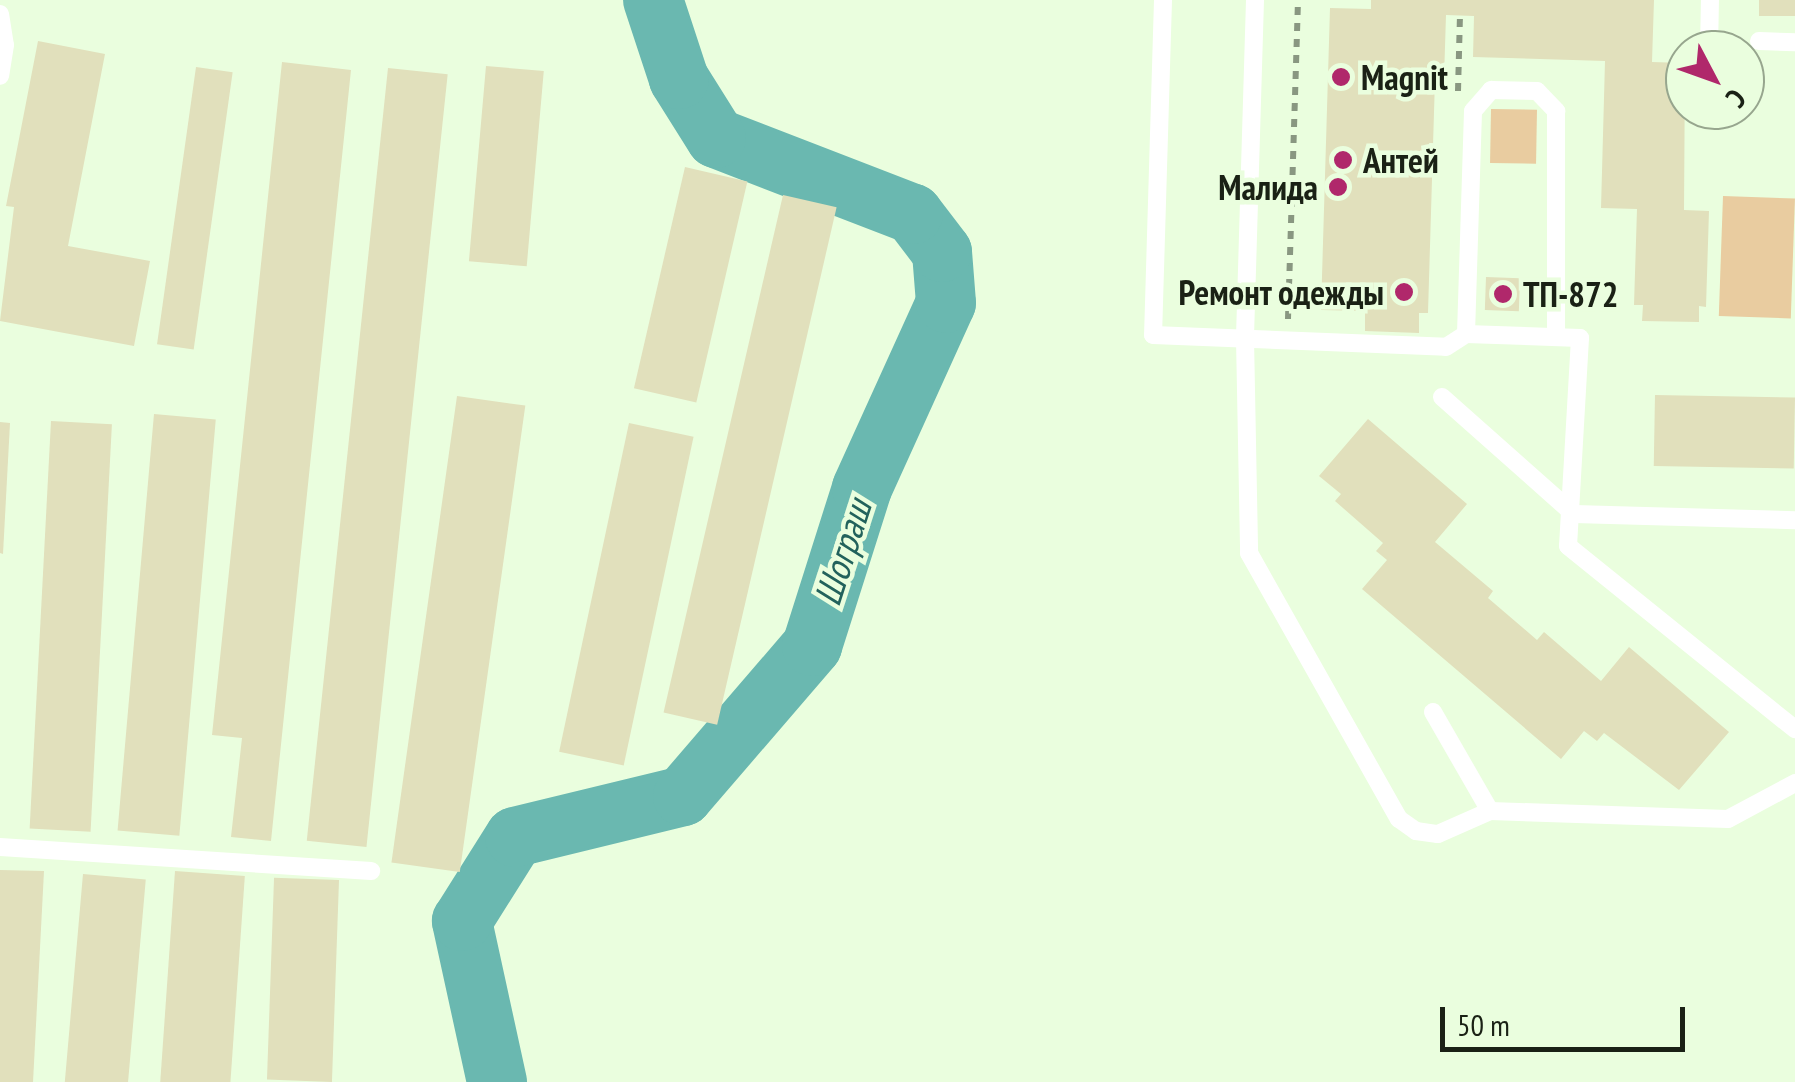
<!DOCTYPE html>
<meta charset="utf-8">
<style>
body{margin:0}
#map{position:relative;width:1795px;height:1082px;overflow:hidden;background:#eafede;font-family:"PT Sans Narrow",sans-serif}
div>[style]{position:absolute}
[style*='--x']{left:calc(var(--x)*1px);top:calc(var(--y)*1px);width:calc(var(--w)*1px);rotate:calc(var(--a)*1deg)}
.green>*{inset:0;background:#e9cca0;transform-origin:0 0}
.river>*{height:60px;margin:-30px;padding:0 30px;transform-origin:30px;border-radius:30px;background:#6ab8b0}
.building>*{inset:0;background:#e1e0bc;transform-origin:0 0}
.path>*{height:6px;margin-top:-3px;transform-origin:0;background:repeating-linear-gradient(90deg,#899781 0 8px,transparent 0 16px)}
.lane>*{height:18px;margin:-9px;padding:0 9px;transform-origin:9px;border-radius:9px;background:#fff}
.dots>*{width:28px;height:28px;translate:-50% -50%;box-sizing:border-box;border:5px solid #eafede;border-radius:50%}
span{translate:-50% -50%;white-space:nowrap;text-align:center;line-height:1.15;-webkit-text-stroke:9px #eafede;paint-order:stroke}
.poi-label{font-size:35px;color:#1a2115;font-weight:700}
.left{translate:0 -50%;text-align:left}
.right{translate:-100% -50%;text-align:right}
.water-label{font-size:38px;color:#22625c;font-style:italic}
.north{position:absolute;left:1665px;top:30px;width:100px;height:100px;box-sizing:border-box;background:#eafede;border:2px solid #97a68e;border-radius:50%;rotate:131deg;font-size:28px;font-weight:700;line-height:40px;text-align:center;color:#1a2115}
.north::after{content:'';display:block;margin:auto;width:35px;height:45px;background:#b0286b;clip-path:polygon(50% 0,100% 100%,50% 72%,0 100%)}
.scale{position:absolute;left:1440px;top:1007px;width:245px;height:45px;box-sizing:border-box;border:5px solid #1a2115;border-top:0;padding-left:12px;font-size:30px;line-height:35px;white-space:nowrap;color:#1a2115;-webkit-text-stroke:8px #eafede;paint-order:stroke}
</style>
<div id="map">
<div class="green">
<div style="left:1491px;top:109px;width:46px;height:54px;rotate:1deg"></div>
<div style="left:1723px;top:196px;width:72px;height:120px;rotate:2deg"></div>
</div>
<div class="river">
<div style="--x:497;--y:1082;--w:165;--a:-102.3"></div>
<div style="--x:462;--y:921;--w:99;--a:-57.8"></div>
<div style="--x:515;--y:837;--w:173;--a:-13.7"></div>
<div style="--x:683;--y:796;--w:198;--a:-49.3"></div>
<div style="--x:812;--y:646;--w:166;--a:-72.4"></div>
<div style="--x:862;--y:488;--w:203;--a:-65.6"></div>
<div style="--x:946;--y:303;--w:51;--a:-94.5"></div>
<div style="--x:942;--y:252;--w:48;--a:-127.3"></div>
<div style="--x:913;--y:214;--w:211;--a:-158.9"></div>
<div style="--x:716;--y:138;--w:70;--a:-122.1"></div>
<div style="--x:679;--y:79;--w:83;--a:-108.2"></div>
</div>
<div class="building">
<div style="clip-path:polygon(1371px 0,1654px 0,1652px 62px,1685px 63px,1684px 210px,1709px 211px,1706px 307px,1699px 306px,1699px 322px,1642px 321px,1643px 305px,1634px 305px,1637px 209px,1601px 208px,1605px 61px,1473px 57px,1474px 16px,1446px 15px,1444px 79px,1435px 79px,1428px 313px,1419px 313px,1419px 333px,1365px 331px,1365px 311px,1321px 310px,1330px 8px,1371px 9px)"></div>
<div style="left:1759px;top:0;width:36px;height:16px"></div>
<div style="clip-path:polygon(38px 41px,105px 54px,68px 246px,150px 261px,134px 346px,0 321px,14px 207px,6px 206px)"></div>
<div style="clip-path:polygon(282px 62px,351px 70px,271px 841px,231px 837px,242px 738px,212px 735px)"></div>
<div style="left:486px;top:66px;width:58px;height:196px;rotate:5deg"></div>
<div style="left:196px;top:67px;width:37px;height:280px;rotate:8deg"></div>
<div style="left:388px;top:68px;width:60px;height:777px;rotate:6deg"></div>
<div style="left:685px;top:167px;width:64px;height:227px;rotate:13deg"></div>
<div style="left:783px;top:195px;width:55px;height:531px;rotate:13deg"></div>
<div style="left:1486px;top:277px;width:34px;height:33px;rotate:2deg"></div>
<div style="left:1655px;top:395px;width:140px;height:71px;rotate:1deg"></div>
<div style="left:457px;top:396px;width:69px;height:471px;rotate:8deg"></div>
<div style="left:154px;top:414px;width:62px;height:418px;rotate:5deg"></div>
<div style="clip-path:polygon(1368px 419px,1467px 504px,1435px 542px,1493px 591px,1488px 598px,1537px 640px,1544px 632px,1601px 681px,1629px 647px,1729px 732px,1679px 790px,1604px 733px,1597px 741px,1584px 731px,1561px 759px,1362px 589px,1387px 560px,1376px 551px,1383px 543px,1335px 501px,1341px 494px,1319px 476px)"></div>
<div style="left:51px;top:421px;width:61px;height:408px;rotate:3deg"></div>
<div style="clip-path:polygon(0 422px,10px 423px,3px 554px,0 553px)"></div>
<div style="left:629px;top:423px;width:66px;height:336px;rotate:12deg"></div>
<div style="clip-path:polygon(0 870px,44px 871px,33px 1082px,0 1082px)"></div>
<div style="left:175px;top:871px;width:70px;height:212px;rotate:4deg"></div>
<div style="left:83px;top:874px;width:63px;height:209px;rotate:5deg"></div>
<div style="left:339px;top:880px;width:202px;height:65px;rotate:92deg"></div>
</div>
<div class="path">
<div style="--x:1458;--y:91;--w:76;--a:-88.5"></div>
<div style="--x:1288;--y:319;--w:319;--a:-88.2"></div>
</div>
<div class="lane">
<div style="--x:1163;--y:0;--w:335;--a:91.7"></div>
<div style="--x:1153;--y:335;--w:293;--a:2.3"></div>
<div style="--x:1446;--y:347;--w:24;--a:-33"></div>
<div style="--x:1466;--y:334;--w:114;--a:2"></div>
<div style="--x:1580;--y:338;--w:208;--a:93.3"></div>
<div style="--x:1568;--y:546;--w:292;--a:38.9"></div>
<div style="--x:1255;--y:0;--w:338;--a:91.7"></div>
<div style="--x:1245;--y:338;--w:215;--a:88.9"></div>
<div style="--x:1249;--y:553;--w:305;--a:60.6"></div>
<div style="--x:1399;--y:819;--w:21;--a:35"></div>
<div style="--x:1416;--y:831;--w:22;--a:8"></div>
<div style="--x:1438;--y:834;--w:57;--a:-23.9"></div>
<div style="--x:1490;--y:811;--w:238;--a:1.9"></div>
<div style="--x:1728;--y:819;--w:76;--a:-28.2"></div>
<div style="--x:0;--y:14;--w:31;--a:81"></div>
<div style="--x:5;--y:45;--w:31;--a:99"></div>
<div style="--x:1759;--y:41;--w:36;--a:2"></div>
<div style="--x:1709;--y:50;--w:50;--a:-88.9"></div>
<div style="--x:1466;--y:334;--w:223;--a:-88.2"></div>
<div style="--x:1473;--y:111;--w:28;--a:-49"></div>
<div style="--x:1491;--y:90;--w:46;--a:1.2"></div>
<div style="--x:1537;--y:91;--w:28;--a:46"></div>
<div style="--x:1556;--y:111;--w:226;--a:90"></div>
<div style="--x:1442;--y:397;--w:176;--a:41.6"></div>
<div style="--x:1574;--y:514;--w:221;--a:1.6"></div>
<div style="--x:1433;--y:712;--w:114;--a:60.1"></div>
<div style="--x:0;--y:847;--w:372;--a:3.7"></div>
</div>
<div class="dots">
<div style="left:1341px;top:77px;background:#b0286b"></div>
<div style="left:1343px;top:160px;background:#b0286b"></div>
<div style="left:1338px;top:187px;background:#b0286b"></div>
<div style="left:1404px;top:292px;background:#b0286b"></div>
<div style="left:1503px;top:294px;background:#b0286b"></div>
</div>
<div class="poi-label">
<span class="left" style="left:1361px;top:77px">Magnit</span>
<span class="left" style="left:1363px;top:160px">Антей</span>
<span class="right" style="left:1318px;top:187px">Малида</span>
<span class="right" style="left:1384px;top:292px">Ремонт одежды</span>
<span class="left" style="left:1523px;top:294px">ТП-872</span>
</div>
<div class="water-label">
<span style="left:842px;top:552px;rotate:-72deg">Шограш</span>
</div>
<div class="north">С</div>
<div class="scale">50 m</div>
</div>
